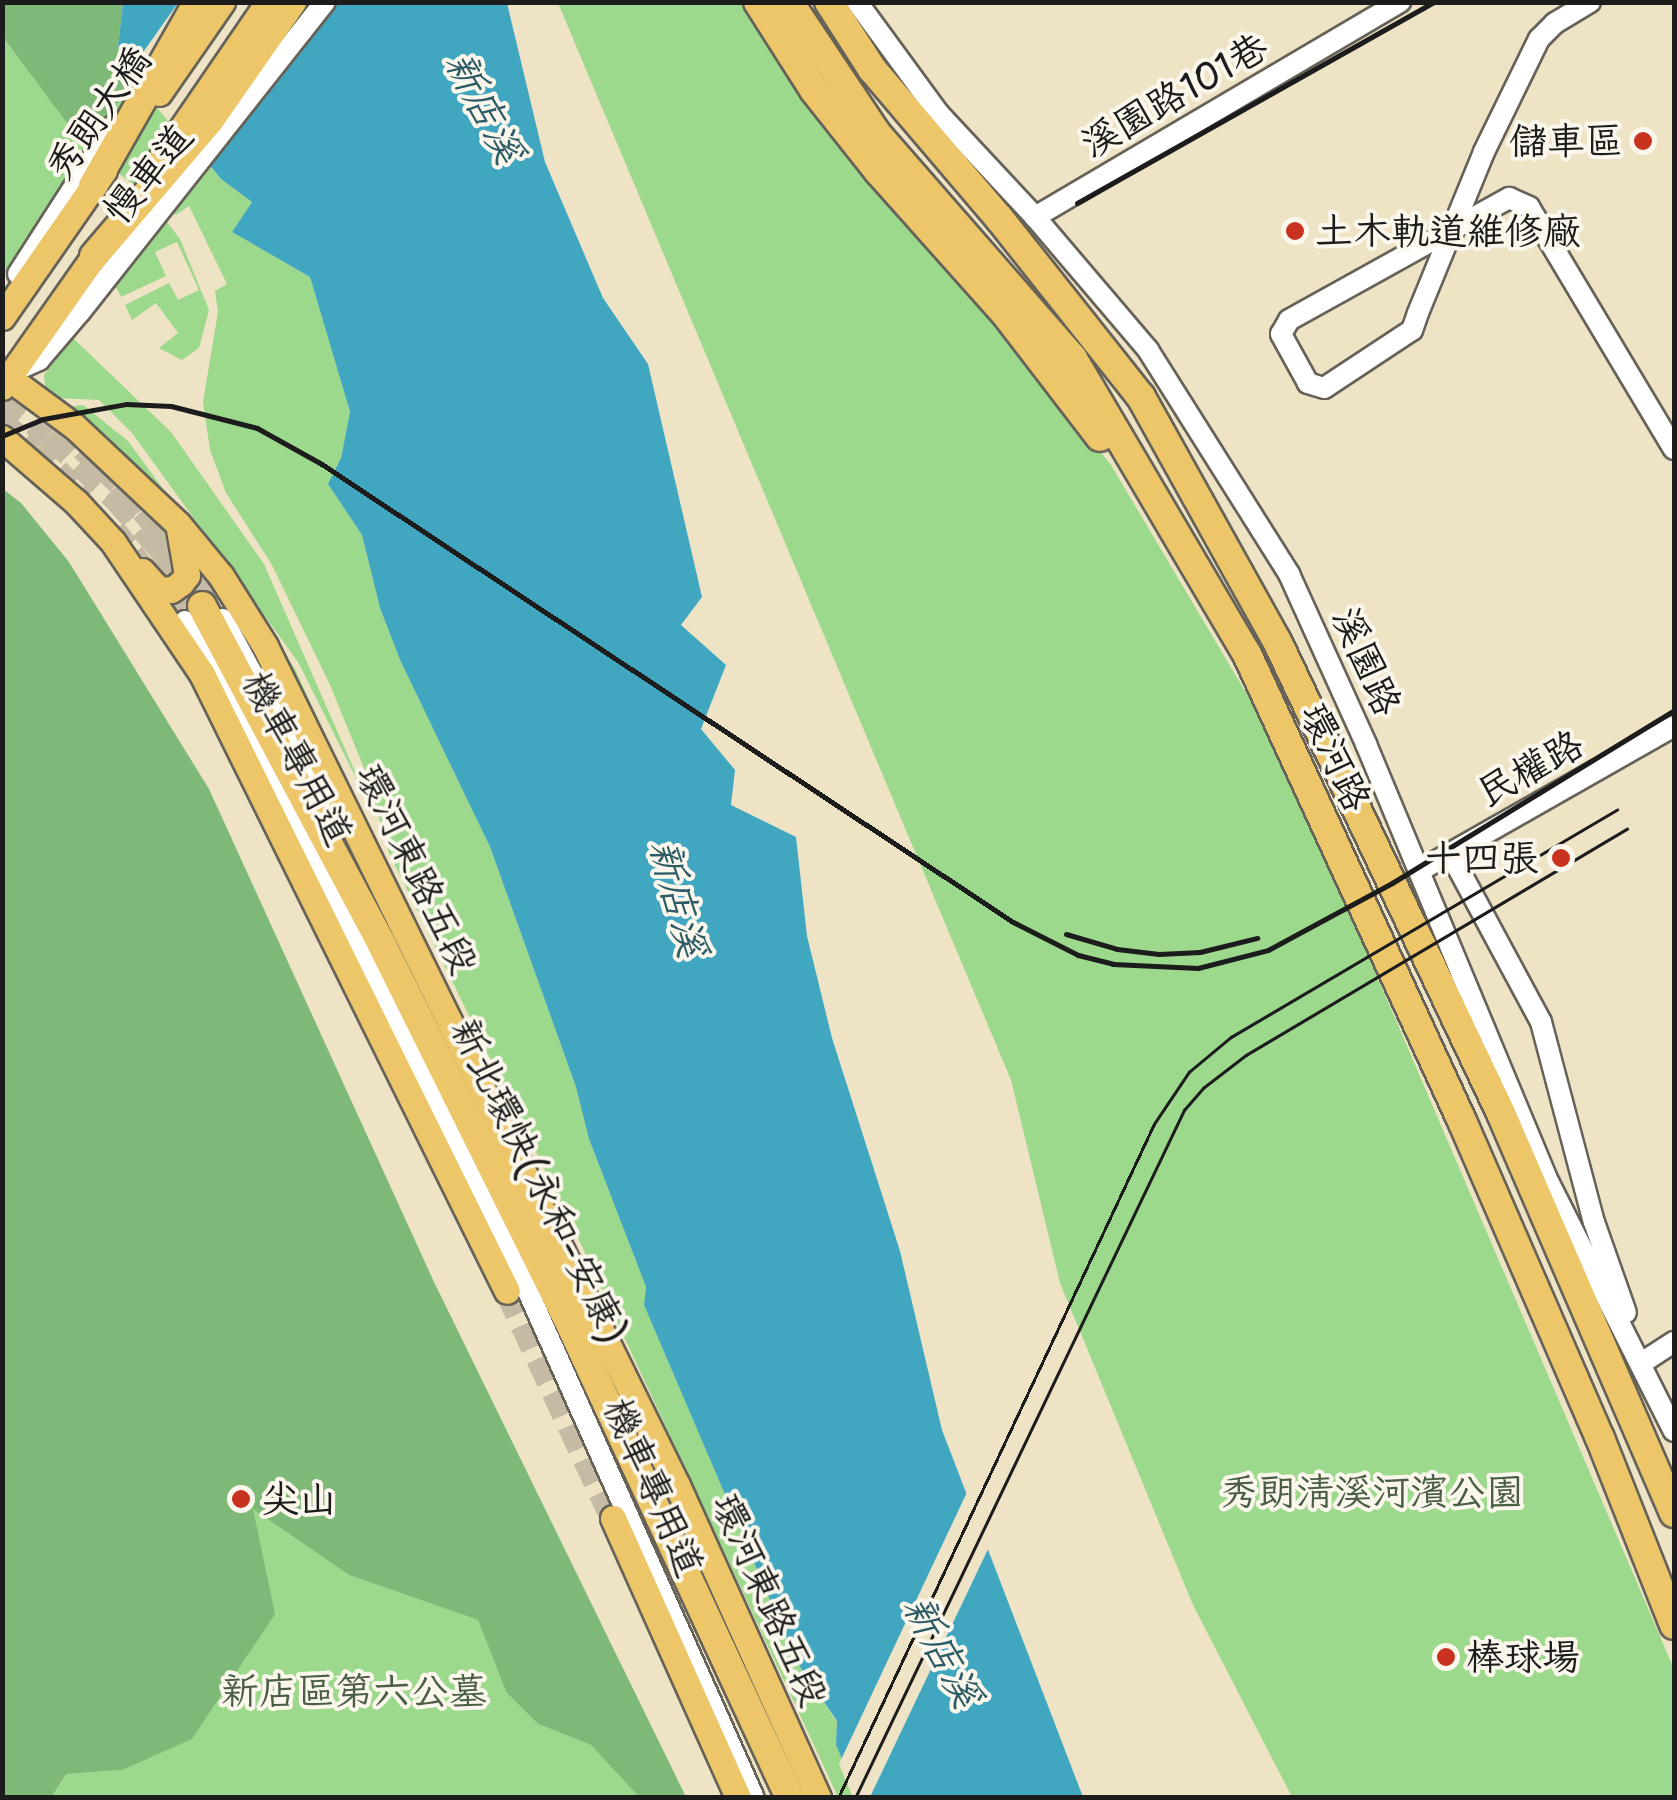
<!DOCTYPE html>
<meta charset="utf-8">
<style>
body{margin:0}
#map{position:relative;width:1677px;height:1800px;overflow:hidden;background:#efe3c6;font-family:"Shantell Sans","LXGW WenKai TC",sans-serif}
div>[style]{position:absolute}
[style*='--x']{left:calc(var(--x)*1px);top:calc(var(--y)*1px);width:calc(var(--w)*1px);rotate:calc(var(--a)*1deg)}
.green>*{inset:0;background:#9dd98d}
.forest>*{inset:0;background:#7eb978}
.water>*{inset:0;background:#41a7c1}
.pier>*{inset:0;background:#efe3c6}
.minor-tunnel>*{height:20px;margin-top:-10px;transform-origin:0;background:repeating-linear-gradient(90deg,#c5bba4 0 20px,transparent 0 30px)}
.major-tunnel>*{height:25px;margin-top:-12.5px;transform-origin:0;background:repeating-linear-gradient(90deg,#c5bba4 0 25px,transparent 0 37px)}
.highway-tunnel>*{height:28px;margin-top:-14px;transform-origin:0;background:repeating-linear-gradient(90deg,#c5bba4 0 28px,transparent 0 42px)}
.roads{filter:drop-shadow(2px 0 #666258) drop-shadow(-2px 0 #666258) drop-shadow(0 2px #666258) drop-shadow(0 -2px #666258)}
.minor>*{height:20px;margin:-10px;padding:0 10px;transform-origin:10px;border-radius:10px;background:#fff}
.major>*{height:25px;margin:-12.5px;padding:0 12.5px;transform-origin:12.5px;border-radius:12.5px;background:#ecc669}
.highway>*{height:28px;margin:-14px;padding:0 14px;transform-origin:14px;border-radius:14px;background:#ecc669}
.tram>*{height:2.5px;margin:-1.25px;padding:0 1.25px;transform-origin:1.25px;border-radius:1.25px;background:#1c1c1c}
.rail>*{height:5px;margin:-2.5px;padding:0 2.5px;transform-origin:2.5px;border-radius:2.5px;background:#1c1c1c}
.dots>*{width:28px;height:28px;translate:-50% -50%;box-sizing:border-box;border:5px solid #fbf7ec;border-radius:50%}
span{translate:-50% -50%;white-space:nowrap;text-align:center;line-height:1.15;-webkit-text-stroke:8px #fbf7ec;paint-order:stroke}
.street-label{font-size:38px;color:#1c1c1c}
.poi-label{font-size:38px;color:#1c1c1c}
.right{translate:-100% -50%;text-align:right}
.left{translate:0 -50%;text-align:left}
.park-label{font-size:38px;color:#495e44}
.water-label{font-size:40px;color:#2d5b66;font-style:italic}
.frame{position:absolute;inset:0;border:5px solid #1c1c1c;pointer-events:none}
</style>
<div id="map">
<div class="green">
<div style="clip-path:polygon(558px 3px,748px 3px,1111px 465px,1281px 752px,1674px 1669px,1674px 1797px,1292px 1797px,1193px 1605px,1060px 1283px,1011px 1080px)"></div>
<div style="clip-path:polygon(3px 37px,86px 149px,137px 76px,221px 179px,252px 202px,232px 232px,310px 277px,350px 412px,341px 458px,328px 484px,362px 535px,380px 608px,400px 660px,490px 847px,576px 1087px,589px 1139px,646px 1287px,644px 1305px,796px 1661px,837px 1722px,836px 1745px,858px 1797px,838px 1797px,572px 1225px,389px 853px,366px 773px,330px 685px,272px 565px,226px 493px,210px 450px,203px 402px,218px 312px,215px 291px,227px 284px,189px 206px,176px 215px,86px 150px,3px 275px)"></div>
<div style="clip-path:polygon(167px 222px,180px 239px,209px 310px,199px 348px,182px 360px,159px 348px,178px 333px,156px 303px,132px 320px,125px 305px,169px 283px,178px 300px,199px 290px,177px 242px,155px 252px,166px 276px,121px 297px,116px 287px)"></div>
<div style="clip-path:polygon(73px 338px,171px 432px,264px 564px,370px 806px,298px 662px,132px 433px,99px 400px,56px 398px,45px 386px,44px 375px)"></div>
<div style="clip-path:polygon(83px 405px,128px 441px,294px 667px,421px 942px,266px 640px,68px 407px)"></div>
<div style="clip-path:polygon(252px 1508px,349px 1575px,478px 1620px,506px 1692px,538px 1724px,591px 1745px,639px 1797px,52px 1798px,66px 1774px,122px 1770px)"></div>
</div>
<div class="forest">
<div style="clip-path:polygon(3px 3px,123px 3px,118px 46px,137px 76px,86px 149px,3px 37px)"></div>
<div style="clip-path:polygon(3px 489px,21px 503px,69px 562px,209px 789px,434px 1282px,686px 1797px,639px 1797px,591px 1745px,538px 1724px,506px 1692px,478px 1620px,349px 1575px,253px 1509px,275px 1614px,192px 1739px,122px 1770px,66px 1774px,52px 1797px,3px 1797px)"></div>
</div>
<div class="water">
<div style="clip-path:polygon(123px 3px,507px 3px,545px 162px,603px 298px,648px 364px,702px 597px,681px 625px,726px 665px,701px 729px,735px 770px,731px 805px,796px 837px,807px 936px,832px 1038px,900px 1251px,942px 1430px,1083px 1797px,858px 1797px,836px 1745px,837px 1721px,796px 1661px,644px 1305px,646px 1287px,589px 1139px,576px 1087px,490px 847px,400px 660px,380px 608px,362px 535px,328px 484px,341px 458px,350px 412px,310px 277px,232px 232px,252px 202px,221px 179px,137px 76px,118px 46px)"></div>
</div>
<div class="pier">
<div style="clip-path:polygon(178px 3px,290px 3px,194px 154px,129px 72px)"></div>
<div style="clip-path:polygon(969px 1488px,990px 1545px,870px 1797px,853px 1798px,839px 1764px)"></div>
</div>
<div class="minor-tunnel">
<div style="--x:2;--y:421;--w:45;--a:36.9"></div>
<div style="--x:38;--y:448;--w:69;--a:45.6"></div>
<div style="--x:81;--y:450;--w:57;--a:43.6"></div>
<div style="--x:122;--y:489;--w:141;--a:50.5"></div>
<div style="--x:116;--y:529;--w:115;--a:53.1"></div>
</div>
<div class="major-tunnel">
<div style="--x:507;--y:1291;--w:251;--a:65"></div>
</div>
<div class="highway-tunnel">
<div style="--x:2;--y:396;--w:61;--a:38.4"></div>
<div style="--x:50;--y:434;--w:90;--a:43.6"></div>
<div style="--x:115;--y:496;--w:70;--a:47.9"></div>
<div style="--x:162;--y:548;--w:70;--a:55.4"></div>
</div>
<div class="roads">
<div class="minor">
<div style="--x:857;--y:2;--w:139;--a:53.8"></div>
<div style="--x:939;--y:114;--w:141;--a:47"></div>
<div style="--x:1035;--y:217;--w:175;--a:49.6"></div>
<div style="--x:1148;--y:350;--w:265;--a:57.8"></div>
<div style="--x:1289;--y:574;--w:187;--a:65.6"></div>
<div style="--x:1366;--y:744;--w:469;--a:67.4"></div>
<div style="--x:1546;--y:1177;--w:284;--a:63.3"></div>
<div style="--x:1590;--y:2;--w:41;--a:149"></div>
<div style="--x:1555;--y:23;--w:23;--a:135"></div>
<div style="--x:1539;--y:39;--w:126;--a:116"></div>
<div style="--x:1484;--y:152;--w:174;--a:112.3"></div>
<div style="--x:1418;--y:313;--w:18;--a:109"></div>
<div style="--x:1412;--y:330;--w:105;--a:146.6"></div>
<div style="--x:1324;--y:388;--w:17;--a:-163"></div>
<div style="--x:1308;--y:383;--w:56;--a:-118.9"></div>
<div style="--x:1281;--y:334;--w:16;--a:-60"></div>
<div style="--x:1289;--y:320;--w:252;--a:-29"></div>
<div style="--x:1509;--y:198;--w:22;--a:24"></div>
<div style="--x:1529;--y:207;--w:282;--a:59.1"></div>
<div style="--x:1035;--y:217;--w:424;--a:-30.5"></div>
<div style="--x:18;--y:274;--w:176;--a:-57.3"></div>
<div style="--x:12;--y:372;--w:30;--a:-24"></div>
<div style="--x:39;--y:360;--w:63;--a:-49.5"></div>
<div style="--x:80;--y:312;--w:395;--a:-51.7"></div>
<div style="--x:223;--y:619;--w:216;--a:61.8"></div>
<div style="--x:185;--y:621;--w:328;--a:62"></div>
<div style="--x:339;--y:911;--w:400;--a:63.4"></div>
<div style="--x:518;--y:1269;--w:579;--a:65.96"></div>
<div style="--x:1450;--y:853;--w:192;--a:61.7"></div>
<div style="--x:1541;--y:1022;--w:207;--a:75.2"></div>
<div style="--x:1594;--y:1222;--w:96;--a:70.6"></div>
<div style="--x:1419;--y:871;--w:293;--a:-29.6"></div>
<div style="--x:1643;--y:1362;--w:37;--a:-33"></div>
</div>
<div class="major">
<div style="--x:159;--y:93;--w:111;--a:-55.3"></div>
<div style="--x:151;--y:173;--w:207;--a:-55.6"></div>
<div style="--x:2;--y:317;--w:179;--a:-55.2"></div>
<div style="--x:2;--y:373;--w:89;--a:36.4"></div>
<div style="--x:74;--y:426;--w:143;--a:43.3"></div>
<div style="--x:178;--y:524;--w:67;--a:50.4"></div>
<div style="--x:221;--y:576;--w:83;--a:57.8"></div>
<div style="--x:265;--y:646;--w:935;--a:63.85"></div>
<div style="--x:677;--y:1485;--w:343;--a:65.7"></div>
<div style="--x:2;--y:387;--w:181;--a:-54.9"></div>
<div style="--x:2;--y:438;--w:98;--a:40.9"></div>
<div style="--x:76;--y:502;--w:54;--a:47.2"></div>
<div style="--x:113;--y:542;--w:159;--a:56"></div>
<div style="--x:202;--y:674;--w:688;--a:63.7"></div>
<div style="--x:142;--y:571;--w:24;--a:48"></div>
<div style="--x:158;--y:589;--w:13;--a:4"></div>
<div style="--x:171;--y:590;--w:12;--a:-35"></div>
<div style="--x:181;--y:583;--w:10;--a:-53"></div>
<div style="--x:187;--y:575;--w:47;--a:-99.9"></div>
<div style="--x:613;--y:1518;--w:307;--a:65.9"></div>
</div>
<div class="highway">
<div style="--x:758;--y:2;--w:104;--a:57.5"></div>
<div style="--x:814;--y:90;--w:105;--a:51.6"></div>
<div style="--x:879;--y:172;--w:194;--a:48.3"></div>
<div style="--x:1008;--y:317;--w:151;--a:52.5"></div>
<div style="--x:789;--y:2;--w:159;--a:56.3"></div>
<div style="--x:877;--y:134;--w:298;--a:48.9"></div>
<div style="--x:1073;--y:359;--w:342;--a:59.5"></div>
<div style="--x:1247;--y:654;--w:514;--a:65.28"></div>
<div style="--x:1462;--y:1121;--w:346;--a:66.5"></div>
<div style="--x:1600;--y:1438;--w:201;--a:68.4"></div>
<div style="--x:829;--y:2;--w:80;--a:57.3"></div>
<div style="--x:872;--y:69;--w:196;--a:49.6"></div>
<div style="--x:999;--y:218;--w:228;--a:51.6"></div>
<div style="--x:1141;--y:397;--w:279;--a:60.9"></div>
<div style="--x:1277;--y:641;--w:520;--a:64.62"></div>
<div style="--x:1500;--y:1111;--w:438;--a:66.6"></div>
<div style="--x:93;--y:186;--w:212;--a:-60.3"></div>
<div style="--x:94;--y:256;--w:177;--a:-49.6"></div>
<div style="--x:209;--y:121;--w:145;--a:-55.1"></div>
<div style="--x:202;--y:606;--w:384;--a:62"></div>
<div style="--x:382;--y:945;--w:413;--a:63.6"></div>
<div style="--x:566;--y:1315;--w:532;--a:65.12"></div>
</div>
</div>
<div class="tram">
<div style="--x:838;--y:1798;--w:744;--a:-64.88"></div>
<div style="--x:1154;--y:1124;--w:63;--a:-56.1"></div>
<div style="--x:1189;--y:1072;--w:55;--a:-39.8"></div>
<div style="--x:1231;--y:1037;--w:448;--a:-30.5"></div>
<div style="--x:855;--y:1798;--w:763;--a:-64.44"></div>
<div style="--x:1184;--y:1110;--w:29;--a:-49"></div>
<div style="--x:1203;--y:1088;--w:54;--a:-37.5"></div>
<div style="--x:1246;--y:1055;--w:443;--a:-30.7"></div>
</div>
<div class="rail">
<div style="--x:1077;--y:203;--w:410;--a:-29.4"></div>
<div style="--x:2;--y:436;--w:44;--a:-22.5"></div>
<div style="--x:43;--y:419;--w:84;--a:-10.2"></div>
<div style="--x:126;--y:404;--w:45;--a:2.5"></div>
<div style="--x:171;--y:406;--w:89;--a:14.3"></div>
<div style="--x:257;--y:428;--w:72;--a:29.1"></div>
<div style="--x:320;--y:463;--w:831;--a:33.52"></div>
<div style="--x:1013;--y:922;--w:73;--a:26.9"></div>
<div style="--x:1078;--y:955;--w:36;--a:14"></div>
<div style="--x:1113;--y:964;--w:85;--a:2.7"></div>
<div style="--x:1198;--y:968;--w:72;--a:-14.4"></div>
<div style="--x:1268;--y:950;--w:141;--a:-28.4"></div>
<div style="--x:1392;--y:883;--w:331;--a:-31.5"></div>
<div style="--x:1066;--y:934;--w:53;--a:16.4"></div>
<div style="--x:1117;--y:949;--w:42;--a:6.8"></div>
<div style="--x:1159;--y:954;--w:41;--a:-2.8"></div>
<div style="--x:1200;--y:952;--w:59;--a:-13.8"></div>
</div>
<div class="dots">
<div style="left:1643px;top:141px;background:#c8321e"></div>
<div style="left:1295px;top:231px;background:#c8321e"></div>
<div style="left:1561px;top:858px;background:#c8321e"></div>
<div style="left:241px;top:1499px;background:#c8321e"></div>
<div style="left:1446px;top:1657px;background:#c8321e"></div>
</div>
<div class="street-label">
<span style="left:1174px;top:95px;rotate:-30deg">溪園路101巷</span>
<span style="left:98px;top:113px;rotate:-55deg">秀朗大橋</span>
<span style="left:148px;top:173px;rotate:-51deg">慢車道</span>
<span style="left:1367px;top:661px;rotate:66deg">溪園路</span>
<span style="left:1336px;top:757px;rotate:65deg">環河路</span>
<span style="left:298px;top:758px;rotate:62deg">機車專用道</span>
<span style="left:1530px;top:768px;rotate:-29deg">民權路</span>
<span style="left:417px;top:869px;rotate:64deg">環河東路五段</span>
<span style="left:540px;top:1180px;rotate:64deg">新北環快(永和-安康)</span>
<span style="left:654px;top:1487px;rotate:66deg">機車專用道</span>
<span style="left:770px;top:1600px;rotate:66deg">環河東路五段</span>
</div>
<div class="poi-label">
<span class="right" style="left:1623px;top:141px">儲車區</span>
<span class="left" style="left:1315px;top:231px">土木軌道維修廠</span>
<span class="right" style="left:1538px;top:858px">十四張</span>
<span class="left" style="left:261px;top:1499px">尖山</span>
<span class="left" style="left:1466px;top:1657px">棒球場</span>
</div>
<div class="park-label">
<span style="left:1372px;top:1492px">秀朗清溪河濱公園</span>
<span style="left:354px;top:1691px">新店區第六公墓</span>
</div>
<div class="water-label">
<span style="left:485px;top:107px;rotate:62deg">新店溪</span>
<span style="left:679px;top:898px;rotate:75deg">新店溪</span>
<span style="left:943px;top:1651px;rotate:62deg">新店溪</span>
</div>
<div class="frame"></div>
</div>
